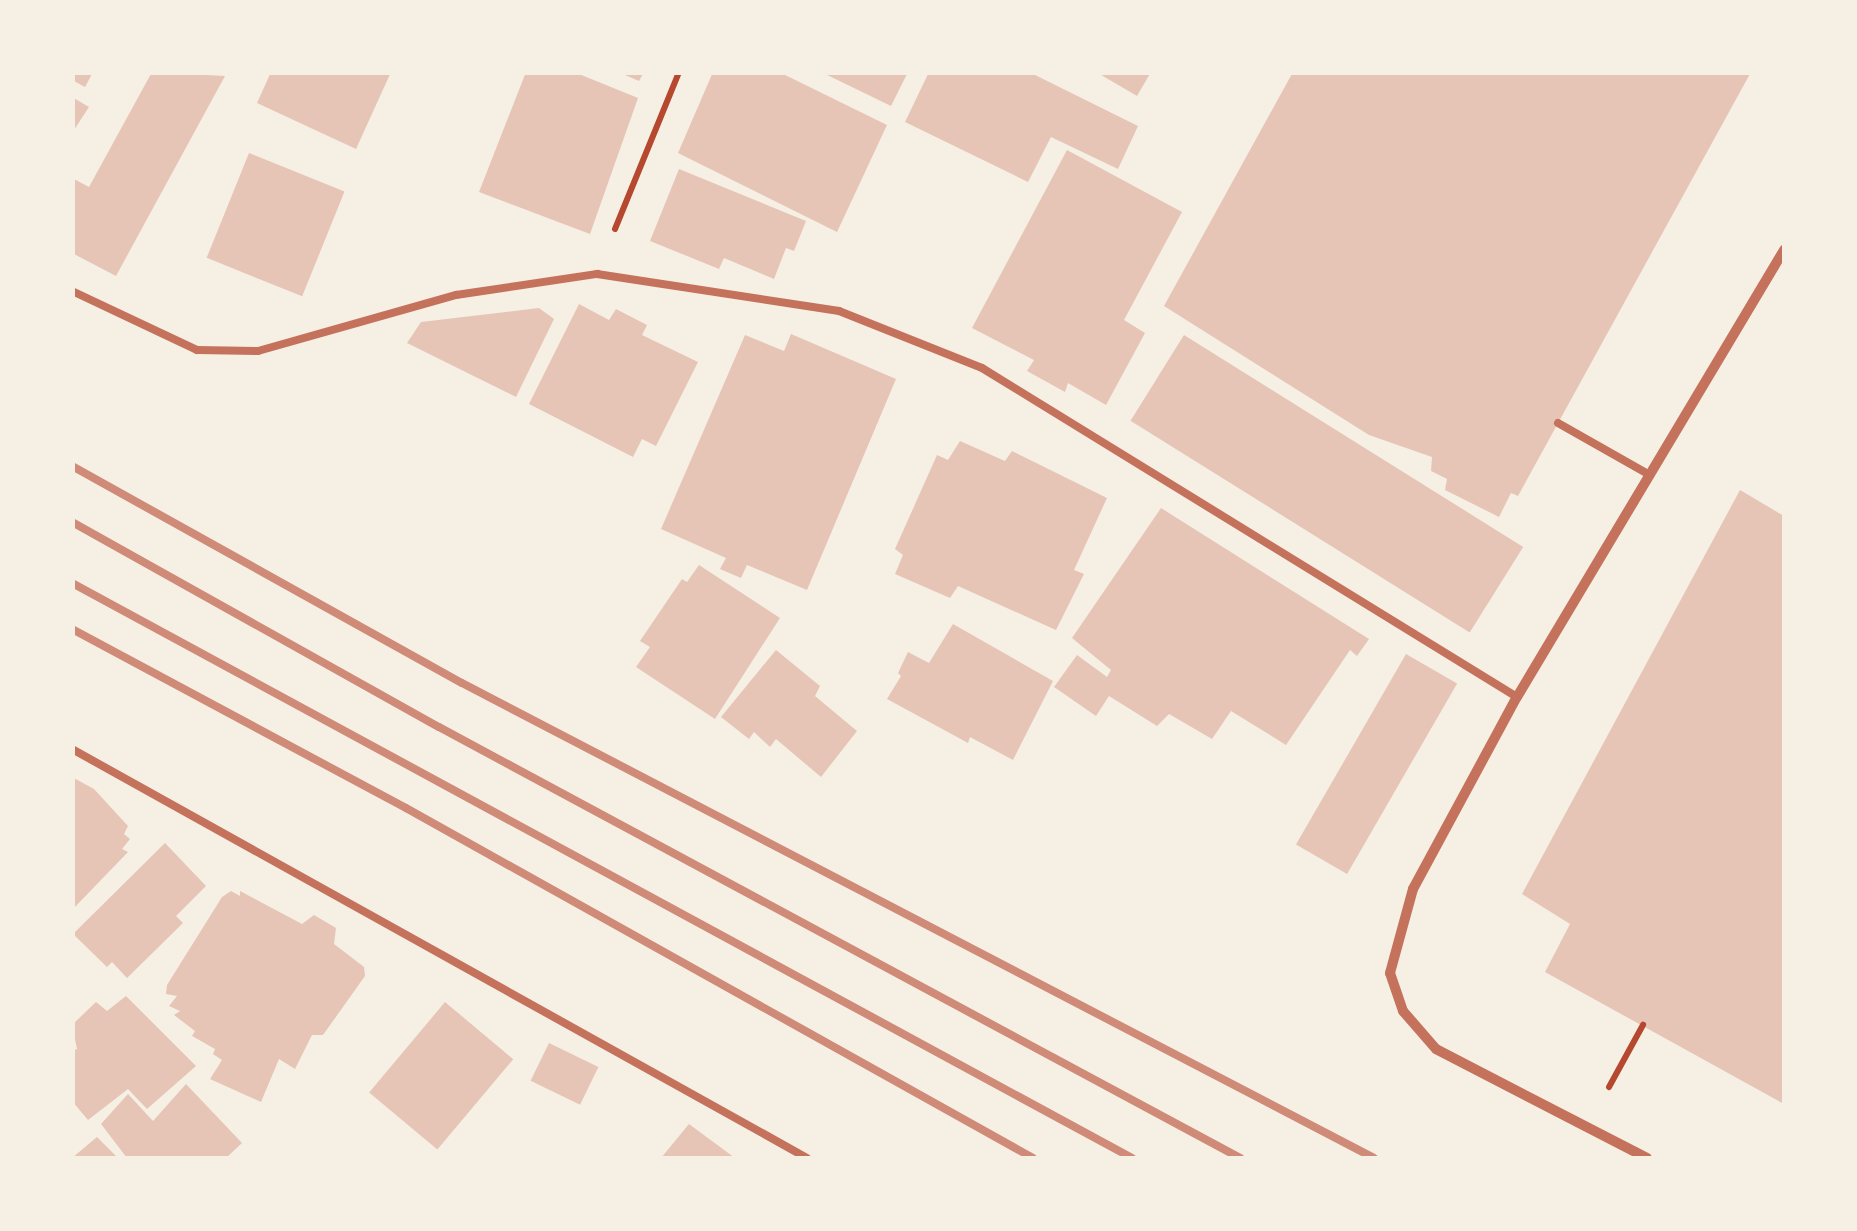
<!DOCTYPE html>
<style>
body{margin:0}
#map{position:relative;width:1857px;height:1231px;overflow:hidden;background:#f6efe4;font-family:Merriweather,serif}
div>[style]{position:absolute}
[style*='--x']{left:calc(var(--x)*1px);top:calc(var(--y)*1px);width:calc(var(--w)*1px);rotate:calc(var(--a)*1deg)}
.building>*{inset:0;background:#e6c5b7;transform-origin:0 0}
.path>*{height:6px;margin:-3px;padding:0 3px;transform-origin:3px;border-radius:3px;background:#b5482f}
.service>*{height:8px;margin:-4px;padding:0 4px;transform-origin:4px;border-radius:4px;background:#c5725c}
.minor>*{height:10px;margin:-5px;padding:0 5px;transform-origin:5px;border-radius:5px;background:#c5725c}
.rail>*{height:8px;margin:-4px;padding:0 4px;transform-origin:4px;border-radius:4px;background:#cf8b77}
span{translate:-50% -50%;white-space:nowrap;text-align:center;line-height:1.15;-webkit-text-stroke:9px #f6efe4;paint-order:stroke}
.frame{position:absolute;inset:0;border:75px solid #f6efe4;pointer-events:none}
</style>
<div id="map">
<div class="building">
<div style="clip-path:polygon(72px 72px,93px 72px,85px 87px,72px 80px)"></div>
<div style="clip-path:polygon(152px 72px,225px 76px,116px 276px,72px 253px,72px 178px,89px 187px)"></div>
<div style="clip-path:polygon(271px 72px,391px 72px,356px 149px,257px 103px)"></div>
<div style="clip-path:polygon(526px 72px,574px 72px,638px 98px,590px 234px,479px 192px)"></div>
<div style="clip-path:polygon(618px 72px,644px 72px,639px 81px)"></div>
<div style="clip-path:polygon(713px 72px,779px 72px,887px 125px,837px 232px,678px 153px)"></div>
<div style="clip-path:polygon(821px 72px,908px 72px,891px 106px)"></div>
<div style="clip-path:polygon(929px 72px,1029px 72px,1138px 126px,1118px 169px,1051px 137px,1028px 182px,905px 122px)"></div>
<div style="clip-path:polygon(1096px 72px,1151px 72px,1137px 96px)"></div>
<div style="clip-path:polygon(1293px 72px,1751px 72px,1518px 496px,1511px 493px,1499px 517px,1445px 490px,1447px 479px,1431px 471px,1432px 457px,1369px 435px,1164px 306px)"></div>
<div style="clip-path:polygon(72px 97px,89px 107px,72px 133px)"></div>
<div style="clip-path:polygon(1067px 150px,1182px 212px,1124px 320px,1145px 333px,1106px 405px,1068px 383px,1065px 392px,1027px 371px,1034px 360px,972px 328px)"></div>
<div style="left:249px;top:153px;width:103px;height:113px;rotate:22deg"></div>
<div style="clip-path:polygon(679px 169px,806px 221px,794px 251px,786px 248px,774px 279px,724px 258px,719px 269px,650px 241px)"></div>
<div style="clip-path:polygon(579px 304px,609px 320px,616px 309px,647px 325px,642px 335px,698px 362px,656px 446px,642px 439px,633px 457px,529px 404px)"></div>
<div style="clip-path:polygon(539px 308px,554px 319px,516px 397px,407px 343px,421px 322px)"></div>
<div style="clip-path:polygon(791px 334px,896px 379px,807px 590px,747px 565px,741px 578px,720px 569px,726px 558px,661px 529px,745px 335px,784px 351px)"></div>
<div style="left:1184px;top:335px;width:400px;height:101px;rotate:32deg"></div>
<div style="clip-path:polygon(960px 441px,1005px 461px,1012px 451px,1107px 498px,1074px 570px,1084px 574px,1056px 630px,958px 586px,950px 598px,895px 574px,903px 555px,895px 549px,937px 455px,948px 460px)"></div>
<div style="clip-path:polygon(1740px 490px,1784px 516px,1784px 1104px,1545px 972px,1570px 924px,1522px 894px)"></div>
<div style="clip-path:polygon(1161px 508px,1369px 639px,1357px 656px,1350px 650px,1286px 745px,1231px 711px,1212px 739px,1169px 714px,1157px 726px,1109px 696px,1096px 716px,1054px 687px,1077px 655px,1107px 677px,1111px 670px,1072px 638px)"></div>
<div style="clip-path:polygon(699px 565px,780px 618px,715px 719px,636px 667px,650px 647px,640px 641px,682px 579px,687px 582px)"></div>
<div style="clip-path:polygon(953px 624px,1053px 681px,1013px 760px,970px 737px,968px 743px,887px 699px,901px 676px,898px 673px,908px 652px,929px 663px)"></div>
<div style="clip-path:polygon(776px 650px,820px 686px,815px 696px,857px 731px,821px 777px,776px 739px,770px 747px,754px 732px,749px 739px,721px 717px)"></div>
<div style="left:1406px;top:654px;width:59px;height:220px;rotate:30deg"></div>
<div style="clip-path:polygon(72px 777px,94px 789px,128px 826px,124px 834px,130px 839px,122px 849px,128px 852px,72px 910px)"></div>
<div style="clip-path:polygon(165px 843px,206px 886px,176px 916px,183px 923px,127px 978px,112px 962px,107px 967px,73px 934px)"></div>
<div style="clip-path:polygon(231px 891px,240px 896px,240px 891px,302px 924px,314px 915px,336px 928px,334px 944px,364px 967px,365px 976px,323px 1035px,312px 1035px,295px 1069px,279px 1059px,261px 1102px,210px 1079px,222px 1060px,213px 1054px,215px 1049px,192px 1036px,195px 1031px,174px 1015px,180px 1011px,169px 1006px,177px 996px,166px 994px,167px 985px,222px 897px)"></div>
<div style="clip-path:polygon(126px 996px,196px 1066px,147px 1109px,128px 1089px,88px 1120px,72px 1101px,72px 1051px,77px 1049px,72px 1025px,96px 1002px,107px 1011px)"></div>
<div style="left:445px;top:1002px;width:89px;height:118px;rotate:40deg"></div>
<div style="left:549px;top:1043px;width:55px;height:42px;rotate:26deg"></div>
<div style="clip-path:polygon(186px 1084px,242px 1143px,226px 1158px,127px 1158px,101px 1124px,128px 1094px,153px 1121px)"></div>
<div style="clip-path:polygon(689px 1124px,735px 1158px,661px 1158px)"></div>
<div style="clip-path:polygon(97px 1137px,118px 1158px,72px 1158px)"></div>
</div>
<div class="path">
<div style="--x:615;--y:229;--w:170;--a:-67.8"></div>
<div style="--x:1609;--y:1087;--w:71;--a:-61.3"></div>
</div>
<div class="service">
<div style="--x:72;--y:291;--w:138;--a:25.3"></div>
<div style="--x:197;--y:350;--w:61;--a:0.9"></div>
<div style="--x:258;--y:351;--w:206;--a:-15.8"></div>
<div style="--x:456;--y:295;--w:143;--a:-8.5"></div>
<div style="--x:597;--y:274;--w:245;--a:8.7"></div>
<div style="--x:839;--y:311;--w:154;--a:21.7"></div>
<div style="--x:982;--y:368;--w:628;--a:31.59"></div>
<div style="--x:1558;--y:423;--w:106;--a:29.5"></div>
<div style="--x:72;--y:749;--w:841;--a:29.09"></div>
</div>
<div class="minor">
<div style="--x:1647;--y:1158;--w:237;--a:-152.7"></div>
<div style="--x:1436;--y:1049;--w:50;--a:-131"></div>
<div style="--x:1403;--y:1011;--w:40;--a:-108.9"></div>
<div style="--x:1390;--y:973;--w:87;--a:-74.7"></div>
<div style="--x:1413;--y:889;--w:218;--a:-61.6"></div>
<div style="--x:1517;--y:697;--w:521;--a:-59.15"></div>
</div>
<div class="rail">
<div style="--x:72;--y:466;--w:446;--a:29.1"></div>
<div style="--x:462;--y:683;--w:1028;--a:27.51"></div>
<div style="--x:72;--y:522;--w:420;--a:29.2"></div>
<div style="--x:439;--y:727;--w:910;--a:28.28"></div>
<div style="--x:72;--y:583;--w:1206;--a:28.48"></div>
<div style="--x:72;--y:629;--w:379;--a:28.2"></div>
<div style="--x:406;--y:808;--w:718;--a:29.17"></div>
</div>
<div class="frame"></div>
</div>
